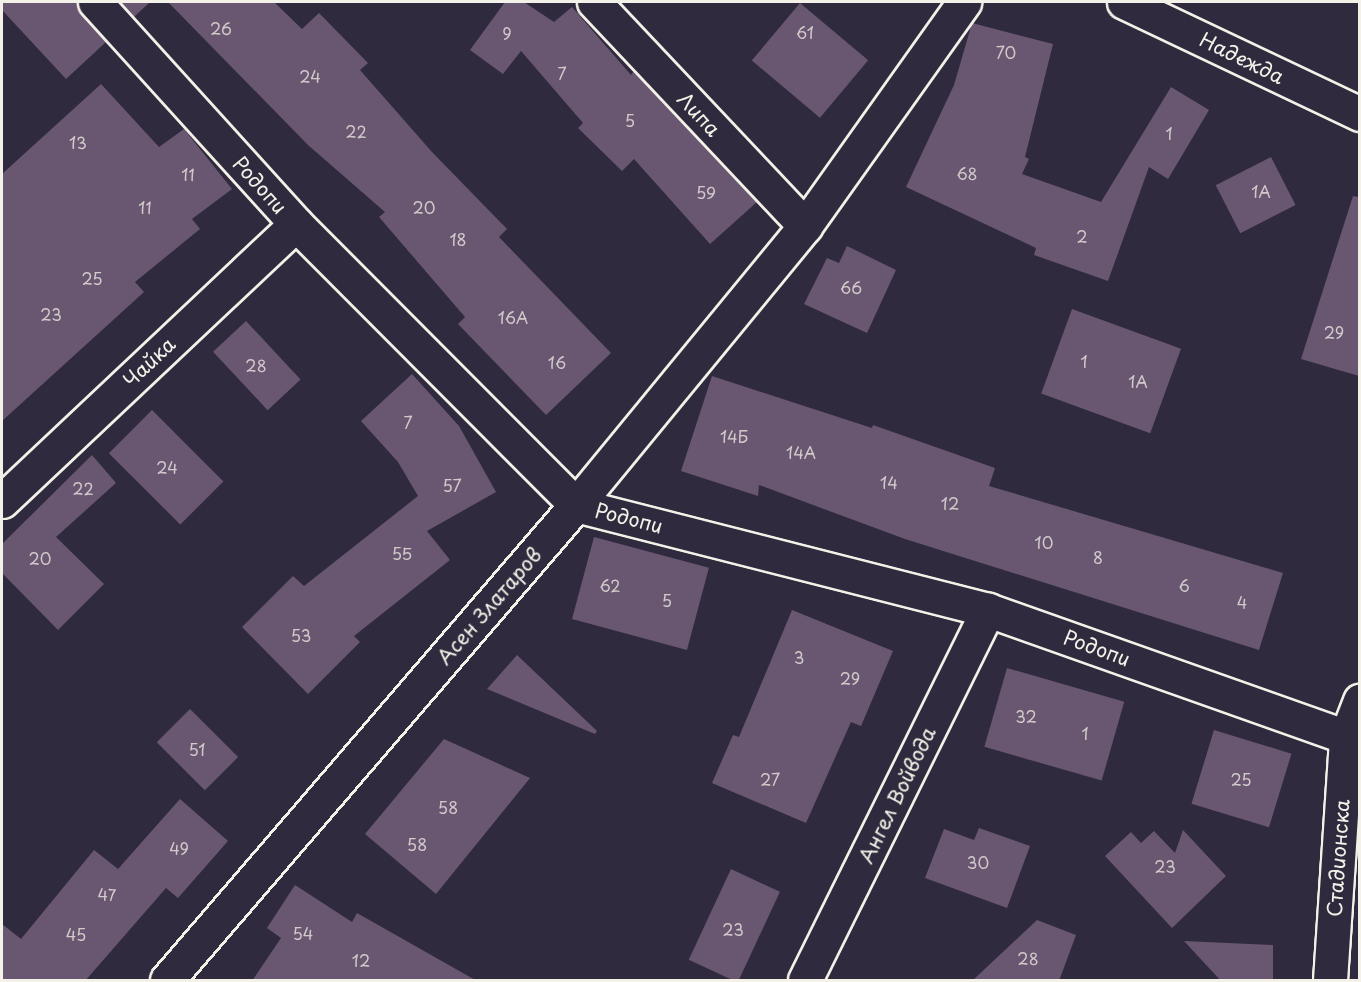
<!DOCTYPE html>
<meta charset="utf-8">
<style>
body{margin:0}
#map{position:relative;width:1361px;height:982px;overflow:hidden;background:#2f2a3d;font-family:"Playpen Sans",sans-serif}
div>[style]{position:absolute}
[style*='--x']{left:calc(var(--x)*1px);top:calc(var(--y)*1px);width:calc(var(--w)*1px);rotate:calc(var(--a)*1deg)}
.building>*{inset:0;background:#695771;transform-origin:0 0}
.roads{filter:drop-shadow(2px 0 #f4f1e8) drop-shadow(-2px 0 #f4f1e8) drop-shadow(0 2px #f4f1e8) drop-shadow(0 -2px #f4f1e8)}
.minor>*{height:33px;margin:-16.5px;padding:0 16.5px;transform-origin:16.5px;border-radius:16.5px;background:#2f2a3d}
span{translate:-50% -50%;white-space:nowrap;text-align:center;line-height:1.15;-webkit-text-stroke:6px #2f2a3d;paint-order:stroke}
.number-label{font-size:16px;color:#d1caca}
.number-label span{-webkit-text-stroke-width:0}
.street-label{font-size:20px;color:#f4f1e8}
.frame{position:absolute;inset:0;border:3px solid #f4f1e8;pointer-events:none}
</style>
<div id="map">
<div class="building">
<div style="clip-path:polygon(2px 2px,77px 2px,81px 15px,106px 42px,66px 79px,2px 10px)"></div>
<div style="clip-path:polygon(120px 2px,150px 2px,134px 17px)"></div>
<div style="clip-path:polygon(168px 2px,274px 2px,302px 29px,319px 13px,368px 63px,360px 70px,432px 152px,507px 229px,499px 237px,611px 353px,546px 415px,458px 324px,465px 317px,379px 217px,385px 212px,308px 145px)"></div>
<div style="clip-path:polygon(505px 2px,524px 2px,554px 22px,572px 7px,631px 75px,634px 71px,757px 202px,710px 244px,634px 159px,622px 171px,578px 128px,583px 123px,521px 51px,503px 74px,470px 50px)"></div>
<div style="left:800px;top:3px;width:89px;height:75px;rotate:40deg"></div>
<div style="clip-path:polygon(972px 23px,1053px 44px,1025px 157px,1029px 159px,1022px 174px,1101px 202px,1171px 87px,1209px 110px,1168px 179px,1149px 167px,1108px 281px,1034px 255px,1036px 248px,906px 187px,954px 85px)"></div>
<div style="clip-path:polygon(101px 84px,159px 147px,184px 129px,232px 189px,192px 219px,200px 229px,135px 282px,144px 292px,2px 421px,2px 174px)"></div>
<div style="left:1271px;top:157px;width:54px;height:62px;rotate:63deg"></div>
<div style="clip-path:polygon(1353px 196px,1359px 197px,1359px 376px,1301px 359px)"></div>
<div style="clip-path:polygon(847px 246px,896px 270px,867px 333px,804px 304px,827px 258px,839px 263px)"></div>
<div style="left:1072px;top:309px;width:116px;height:90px;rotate:20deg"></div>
<div style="left:246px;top:321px;width:80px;height:45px;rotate:47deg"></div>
<div style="clip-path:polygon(412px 374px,459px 426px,496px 492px,427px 531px,450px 560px,354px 636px,360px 642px,308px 694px,242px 627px,293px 576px,304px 586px,418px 496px,398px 462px,361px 421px)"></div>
<div style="clip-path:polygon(712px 376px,872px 428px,873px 425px,995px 468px,989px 486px,1283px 573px,1259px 650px,905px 539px,759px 485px,758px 496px,681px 471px)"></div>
<div style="left:152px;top:410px;width:101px;height:61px;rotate:45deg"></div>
<div style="clip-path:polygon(92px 455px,116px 483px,56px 537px,104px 584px,58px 630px,2px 573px,2px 544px)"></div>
<div style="left:594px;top:537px;width:119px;height:85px;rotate:15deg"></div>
<div style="clip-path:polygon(792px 610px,893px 651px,861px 726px,851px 722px,806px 823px,712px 783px,733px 735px,739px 737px)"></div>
<div style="clip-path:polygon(517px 655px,597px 731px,595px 734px,487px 689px)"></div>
<div style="left:1007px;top:668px;width:122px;height:82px;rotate:16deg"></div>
<div style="left:190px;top:709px;width:68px;height:47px;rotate:45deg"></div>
<div style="left:1214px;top:730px;width:81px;height:77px;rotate:17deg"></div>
<div style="clip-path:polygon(444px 739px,530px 778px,436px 894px,365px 834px)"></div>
<div style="clip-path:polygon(180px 799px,228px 841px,178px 898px,166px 888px,85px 981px,2px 981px,2px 924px,21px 939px,94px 850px,118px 869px)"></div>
<div style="clip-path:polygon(979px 828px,1030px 846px,1007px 908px,925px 878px,944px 829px,974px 840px)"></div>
<div style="clip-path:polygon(1183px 830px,1226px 876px,1172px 928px,1105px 856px,1131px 832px,1141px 843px,1154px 831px,1175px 853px)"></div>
<div style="left:731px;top:869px;width:54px;height:100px;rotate:25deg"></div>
<div style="clip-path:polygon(295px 885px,352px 922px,357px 913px,477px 981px,252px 981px,281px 938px,267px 928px)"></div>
<div style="clip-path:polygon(1037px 920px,1076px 935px,1059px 981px,972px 981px)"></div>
<div style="clip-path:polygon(1184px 941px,1273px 945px,1273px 981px,1221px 981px)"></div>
</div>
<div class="roads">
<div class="minor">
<div style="--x:95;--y:2;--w:299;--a:47.8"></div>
<div style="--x:296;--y:224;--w:397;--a:45.1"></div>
<div style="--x:576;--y:505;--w:425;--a:14.3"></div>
<div style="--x:988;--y:610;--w:380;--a:19.5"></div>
<div style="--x:594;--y:2;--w:308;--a:46.7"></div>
<div style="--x:1124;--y:2;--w:261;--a:25.4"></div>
<div style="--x:2;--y:501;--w:404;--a:-43.3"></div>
<div style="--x:167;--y:980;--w:627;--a:-49.27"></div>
<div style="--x:576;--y:505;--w:361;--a:-50.6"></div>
<div style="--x:805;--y:226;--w:275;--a:-54.6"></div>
<div style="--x:805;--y:980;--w:413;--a:-63.7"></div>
<div style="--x:1330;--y:980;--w:244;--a:-86.2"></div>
<div style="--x:1346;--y:737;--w:39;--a:-69"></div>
</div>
</div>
<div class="number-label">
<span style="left:221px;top:28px">26</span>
<span style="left:805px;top:32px">61</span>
<span style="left:507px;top:33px">9</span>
<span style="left:1006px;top:52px">70</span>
<span style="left:562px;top:73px">7</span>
<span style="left:310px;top:76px">24</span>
<span style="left:630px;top:120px">5</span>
<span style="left:356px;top:131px">22</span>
<span style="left:1169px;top:133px">1</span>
<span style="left:78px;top:142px">13</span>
<span style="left:967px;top:173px">68</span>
<span style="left:188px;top:174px">11</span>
<span style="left:1261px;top:191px">1А</span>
<span style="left:706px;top:192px">59</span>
<span style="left:145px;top:207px">11</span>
<span style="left:424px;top:207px">20</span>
<span style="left:1082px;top:236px">2</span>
<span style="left:458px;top:239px">18</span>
<span style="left:92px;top:278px">25</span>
<span style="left:851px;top:287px">66</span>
<span style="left:51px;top:314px">23</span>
<span style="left:513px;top:317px">16А</span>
<span style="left:1334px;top:332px">29</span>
<span style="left:1084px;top:361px">1</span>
<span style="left:557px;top:362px">16</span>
<span style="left:256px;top:365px">28</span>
<span style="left:1138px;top:381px">1А</span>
<span style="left:408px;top:422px">7</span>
<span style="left:734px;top:436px">14Б</span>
<span style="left:801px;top:452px">14А</span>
<span style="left:167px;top:467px">24</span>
<span style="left:889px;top:482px">14</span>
<span style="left:452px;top:485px">57</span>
<span style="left:83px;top:488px">22</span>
<span style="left:950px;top:503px">12</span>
<span style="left:1044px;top:542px">10</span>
<span style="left:402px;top:553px">55</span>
<span style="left:1098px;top:557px">8</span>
<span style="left:40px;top:558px">20</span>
<span style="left:610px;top:585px">62</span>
<span style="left:1184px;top:585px">6</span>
<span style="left:667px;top:600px">5</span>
<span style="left:1242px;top:602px">4</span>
<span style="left:301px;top:635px">53</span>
<span style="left:799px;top:657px">3</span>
<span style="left:850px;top:678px">29</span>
<span style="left:1026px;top:716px">32</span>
<span style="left:1085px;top:733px">1</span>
<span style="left:197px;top:749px">51</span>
<span style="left:770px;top:779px">27</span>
<span style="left:1241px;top:779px">25</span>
<span style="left:448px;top:807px">58</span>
<span style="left:417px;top:844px">58</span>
<span style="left:179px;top:848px">49</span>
<span style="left:978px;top:862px">30</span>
<span style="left:1165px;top:866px">23</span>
<span style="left:107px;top:894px">47</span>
<span style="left:733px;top:929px">23</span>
<span style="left:303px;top:933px">54</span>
<span style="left:76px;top:934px">45</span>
<span style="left:1028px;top:958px">28</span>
<span style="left:361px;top:960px">12</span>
</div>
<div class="street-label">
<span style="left:1242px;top:58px;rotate:26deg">Надежда</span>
<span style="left:699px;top:114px;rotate:47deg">Липа</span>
<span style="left:260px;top:185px;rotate:48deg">Родопи</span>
<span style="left:149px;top:362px;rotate:-43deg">Чайка</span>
<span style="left:629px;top:518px;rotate:14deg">Родопи</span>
<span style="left:489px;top:606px;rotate:-49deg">Асен Златаров</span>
<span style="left:1097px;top:648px;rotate:20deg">Родопи</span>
<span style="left:897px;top:795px;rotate:-64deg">Ангел Войвода</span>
<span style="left:1338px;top:858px;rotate:-86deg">Стадионска</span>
</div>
<div class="frame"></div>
</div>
